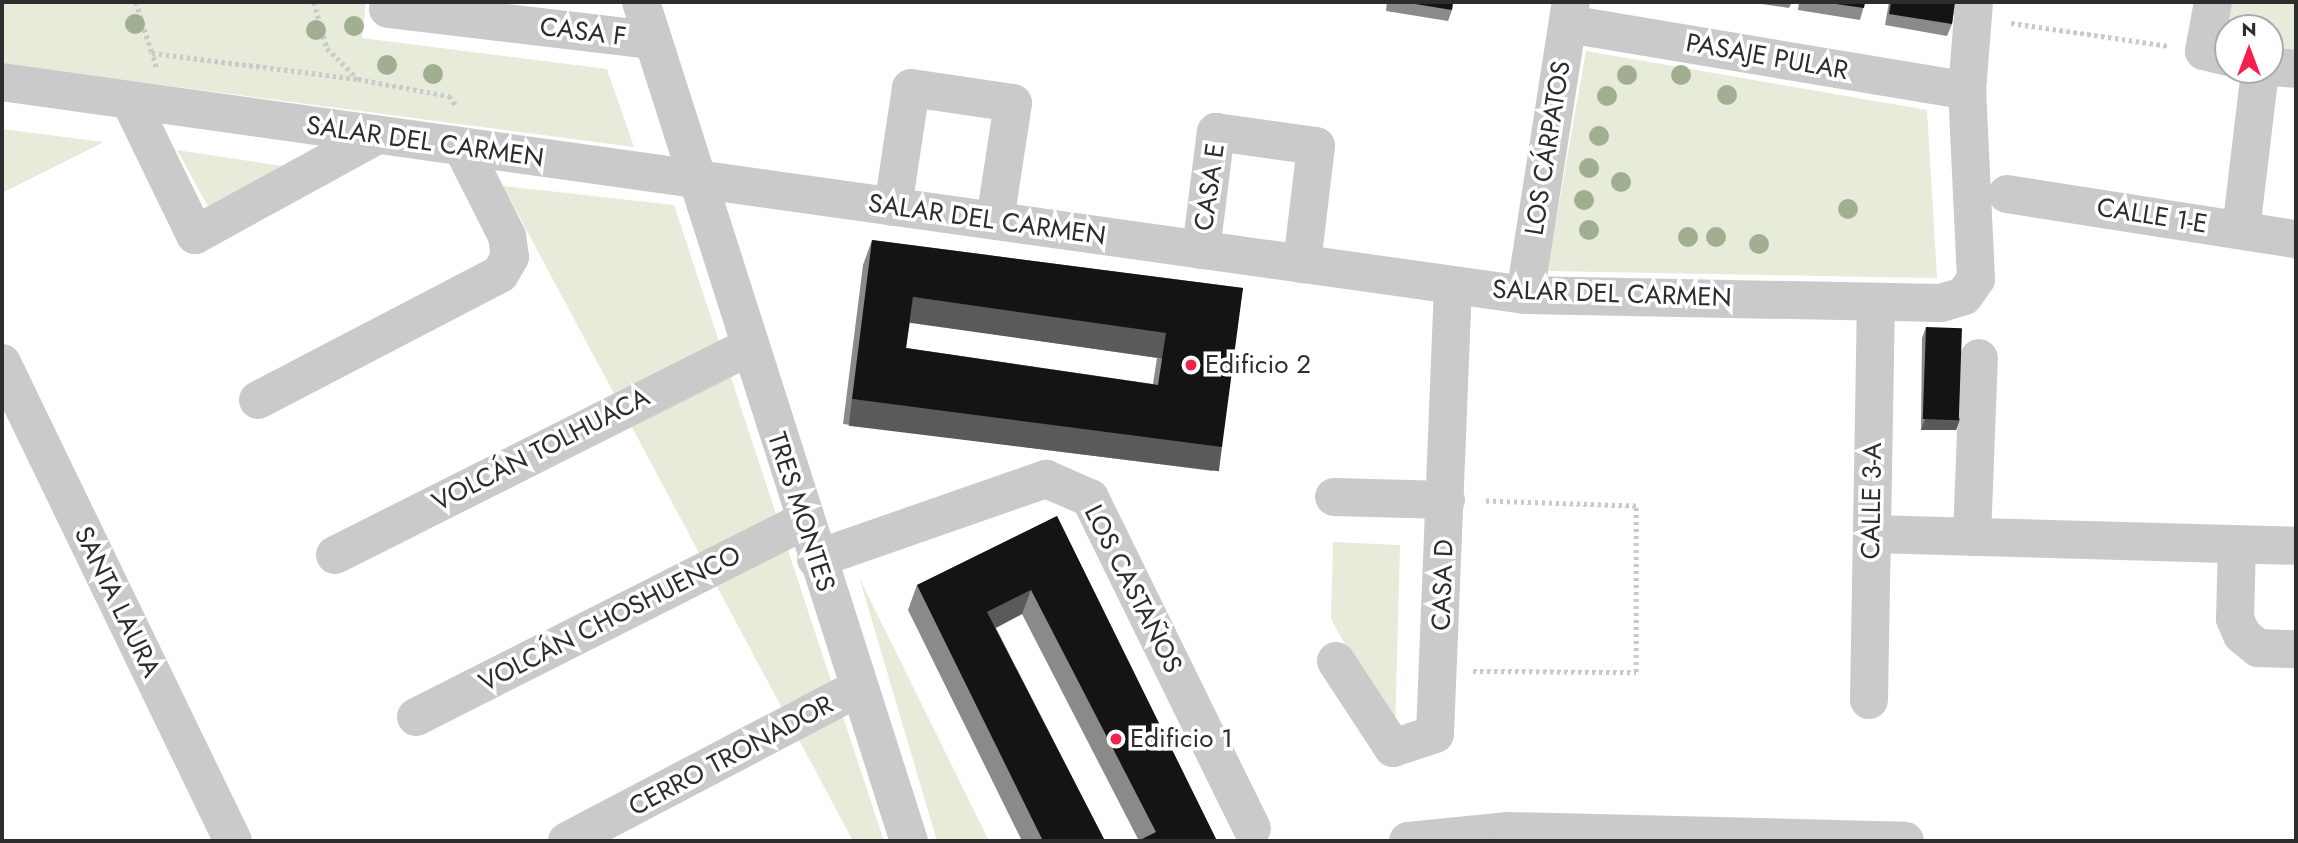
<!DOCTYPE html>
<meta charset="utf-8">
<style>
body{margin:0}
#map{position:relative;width:2298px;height:843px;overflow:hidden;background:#fff;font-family:Jost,sans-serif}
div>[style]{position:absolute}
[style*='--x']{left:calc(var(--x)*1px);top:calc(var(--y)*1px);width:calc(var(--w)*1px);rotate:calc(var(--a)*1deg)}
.green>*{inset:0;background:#e6ecd9}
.path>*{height:4.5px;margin-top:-2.25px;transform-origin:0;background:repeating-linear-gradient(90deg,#cacaca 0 3.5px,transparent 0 7px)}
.minor>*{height:38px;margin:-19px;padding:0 19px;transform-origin:19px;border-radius:19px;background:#cacaca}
.trees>*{width:20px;height:20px;margin:-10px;border-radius:50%;background:#a2ae91}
.wall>*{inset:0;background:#8a8a8a}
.shaded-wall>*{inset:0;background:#5a5a5a;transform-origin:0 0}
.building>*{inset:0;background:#141414;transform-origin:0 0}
.dots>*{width:19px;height:19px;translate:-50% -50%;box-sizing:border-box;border:4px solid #fff;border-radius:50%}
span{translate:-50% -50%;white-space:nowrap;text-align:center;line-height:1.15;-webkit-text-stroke:7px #fff;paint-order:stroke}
.street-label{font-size:26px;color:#2d2d2d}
.poi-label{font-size:26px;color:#2d2d2d}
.left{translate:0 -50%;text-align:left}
.frame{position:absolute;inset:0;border:4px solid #2d2d2d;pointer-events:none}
.north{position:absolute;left:2214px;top:14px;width:70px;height:70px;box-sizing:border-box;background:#fff;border:2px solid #ababab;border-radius:50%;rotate:0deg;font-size:19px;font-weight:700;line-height:28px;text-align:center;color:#2d2d2d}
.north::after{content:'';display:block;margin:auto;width:24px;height:32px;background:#f51f49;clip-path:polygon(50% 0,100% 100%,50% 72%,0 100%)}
</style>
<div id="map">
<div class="green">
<div style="clip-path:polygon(2px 2px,366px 2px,362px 38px,607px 69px,634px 147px,2px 64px)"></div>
<div style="clip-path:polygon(2232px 2px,2296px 2px,2296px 48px,2270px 56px,2270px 28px,2228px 28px)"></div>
<div style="clip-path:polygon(1586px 51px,1927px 110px,1937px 278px,1547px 271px)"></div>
<div style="clip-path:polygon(2px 129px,104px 142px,2px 193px)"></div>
<div style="clip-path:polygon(177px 150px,296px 168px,210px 210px)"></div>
<div style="clip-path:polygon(503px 186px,674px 205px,884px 841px,853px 841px)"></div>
<div style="clip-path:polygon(1333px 542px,1400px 545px,1395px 735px,1331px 619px)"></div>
<div style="clip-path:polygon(859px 577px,989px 841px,937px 841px)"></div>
</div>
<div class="path">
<div style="--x:136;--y:2;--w:53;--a:72.6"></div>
<div style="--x:314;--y:2;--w:48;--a:74.2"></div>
<div style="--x:327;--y:48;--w:44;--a:45"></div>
<div style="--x:358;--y:79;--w:93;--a:10.6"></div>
<div style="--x:449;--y:96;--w:14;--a:54"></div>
<div style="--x:2011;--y:23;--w:160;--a:8.3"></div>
<div style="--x:156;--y:67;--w:15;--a:-106"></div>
<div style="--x:152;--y:53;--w:208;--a:7.2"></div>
<div style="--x:1473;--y:671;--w:163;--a:0.4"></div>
<div style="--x:1636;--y:672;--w:166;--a:-90"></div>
<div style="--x:1636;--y:506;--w:154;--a:-178.1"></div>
</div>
<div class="minor">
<div style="--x:641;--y:2;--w:881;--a:72.29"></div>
<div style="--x:2213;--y:2;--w:50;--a:100.4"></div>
<div style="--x:2204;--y:51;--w:25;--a:14"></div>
<div style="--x:388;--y:9;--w:266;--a:6.7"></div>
<div style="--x:1568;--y:24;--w:405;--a:9.5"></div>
<div style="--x:2270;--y:67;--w:26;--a:4"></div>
<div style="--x:2;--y:82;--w:1538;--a:7.96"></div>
<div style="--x:1525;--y:295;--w:416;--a:1.1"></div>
<div style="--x:1941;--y:303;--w:24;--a:-17"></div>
<div style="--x:1964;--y:296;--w:21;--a:-55"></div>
<div style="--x:1976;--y:279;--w:188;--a:-92.7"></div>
<div style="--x:1967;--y:91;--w:89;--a:-85.5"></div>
<div style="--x:130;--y:101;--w:149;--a:64.1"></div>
<div style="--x:195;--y:235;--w:209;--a:-28.7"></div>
<div style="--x:2007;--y:194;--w:292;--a:8.9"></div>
<div style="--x:893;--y:207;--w:120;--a:-81.4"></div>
<div style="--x:911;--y:88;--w:103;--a:8.4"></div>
<div style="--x:1013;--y:103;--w:119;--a:98.7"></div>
<div style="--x:2241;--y:230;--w:161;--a:-83.2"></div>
<div style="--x:1201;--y:250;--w:119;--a:-82.8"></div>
<div style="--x:1216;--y:132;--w:101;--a:8"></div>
<div style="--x:1316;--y:146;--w:119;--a:96.8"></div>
<div style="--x:1525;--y:295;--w:297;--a:-81.1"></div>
<div style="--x:2;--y:363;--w:531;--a:64.21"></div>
<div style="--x:258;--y:400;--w:273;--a:-27.5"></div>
<div style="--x:500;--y:274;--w:20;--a:-60"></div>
<div style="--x:510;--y:257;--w:21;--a:-98"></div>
<div style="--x:507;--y:236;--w:100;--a:-116.8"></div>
<div style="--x:1334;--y:497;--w:112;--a:1.5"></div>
<div style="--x:1872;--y:534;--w:424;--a:1.6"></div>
<div style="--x:1972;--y:537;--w:179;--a:-87.8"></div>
<div style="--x:2237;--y:544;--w:75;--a:91.5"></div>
<div style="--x:2235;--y:619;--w:17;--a:66"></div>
<div style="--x:2242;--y:635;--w:21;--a:39"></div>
<div style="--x:2258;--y:648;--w:38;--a:2"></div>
<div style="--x:335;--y:555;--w:462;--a:-26.7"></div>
<div style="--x:816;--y:559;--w:244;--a:-19.2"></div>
<div style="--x:1046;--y:479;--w:48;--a:23.4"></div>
<div style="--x:1090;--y:498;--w:368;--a:63.9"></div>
<div style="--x:1336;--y:661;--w:104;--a:56.8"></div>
<div style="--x:1393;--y:748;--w:44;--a:-18.4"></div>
<div style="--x:1435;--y:734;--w:449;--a:-87.7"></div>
<div style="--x:1869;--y:700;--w:398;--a:-89"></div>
<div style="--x:416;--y:717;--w:435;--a:-26.8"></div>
<div style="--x:567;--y:841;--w:327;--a:-27.7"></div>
<div style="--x:1408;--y:841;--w:101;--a:-5.7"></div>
<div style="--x:1509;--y:831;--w:396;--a:1.4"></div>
</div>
<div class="trees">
<div style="left:135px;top:24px"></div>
<div style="left:354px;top:26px"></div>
<div style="left:316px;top:30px"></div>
<div style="left:387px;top:65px"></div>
<div style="left:433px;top:74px"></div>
<div style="left:1627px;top:75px"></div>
<div style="left:1681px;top:75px"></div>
<div style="left:1727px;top:95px"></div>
<div style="left:1607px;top:96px"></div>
<div style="left:1599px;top:136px"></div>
<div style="left:1589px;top:168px"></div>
<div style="left:1621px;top:182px"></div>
<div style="left:1584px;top:200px"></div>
<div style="left:1848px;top:209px"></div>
<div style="left:1589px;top:230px"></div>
<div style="left:1688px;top:237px"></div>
<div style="left:1716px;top:237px"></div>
<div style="left:1759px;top:244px"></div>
</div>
<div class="wall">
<div style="clip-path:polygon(1387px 2px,1453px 2px,1452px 10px,1448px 21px,1386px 11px)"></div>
<div style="clip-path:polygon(1749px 2px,1792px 2px,1789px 8px)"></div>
<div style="clip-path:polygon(1799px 2px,1865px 2px,1860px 20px,1798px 10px)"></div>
<div style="clip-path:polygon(1889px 2px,1955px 2px,1952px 24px,1947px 36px,1885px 25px)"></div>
<div style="clip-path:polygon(evenodd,872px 240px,1243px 288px,1213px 471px,843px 424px,863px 265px,872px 240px,910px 322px,1157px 358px,1153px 384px,906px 348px,910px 322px)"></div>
<div style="clip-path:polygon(1926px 327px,1960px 419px,1956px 430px,1921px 430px,1922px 338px)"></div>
<div style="clip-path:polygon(1057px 516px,1217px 841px,1139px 841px,1022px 614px,996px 628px,1105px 841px,1022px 841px,908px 610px,917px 585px)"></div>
</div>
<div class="shaded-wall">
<div style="left:913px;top:297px;width:256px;height:26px;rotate:8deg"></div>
<div style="left:852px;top:399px;width:373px;height:27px;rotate:7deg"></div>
<div style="clip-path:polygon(1925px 419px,1960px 419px,1956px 430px,1921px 430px)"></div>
<div style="clip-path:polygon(1031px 590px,1022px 614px,978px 637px,987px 612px)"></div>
</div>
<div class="building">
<div style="clip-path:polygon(1403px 2px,1453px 2px,1452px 10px)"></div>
<div style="clip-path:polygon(1822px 2px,1865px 2px,1864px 8px)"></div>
<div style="clip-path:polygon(1891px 2px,1955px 2px,1952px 24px,1889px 14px)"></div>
<div style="clip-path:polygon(evenodd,872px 240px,1243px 288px,1222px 447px,852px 399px,872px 240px,913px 297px,1166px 333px,1158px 385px,906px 348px,913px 297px)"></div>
<div style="left:1926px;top:327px;width:36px;height:92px;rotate:2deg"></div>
<div style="clip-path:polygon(1057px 516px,1217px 841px,1138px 841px,1156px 832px,1031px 590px,987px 612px,1105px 841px,1043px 841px,917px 585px)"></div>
</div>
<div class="dots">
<div style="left:1191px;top:365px;background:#f51f49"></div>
<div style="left:1116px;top:739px;background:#f51f49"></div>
</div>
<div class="street-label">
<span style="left:583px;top:32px;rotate:7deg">CASA F</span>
<span style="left:1767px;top:57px;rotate:10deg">PASAJE PULAR</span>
<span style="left:425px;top:142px;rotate:8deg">SALAR DEL CARMEN</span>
<span style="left:1548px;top:148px;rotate:-81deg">LOS CÁRPATOS</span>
<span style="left:1210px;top:187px;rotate:-82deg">CASA E</span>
<span style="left:2152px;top:216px;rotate:9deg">CALLE 1-E</span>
<span style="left:987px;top:220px;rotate:8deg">SALAR DEL CARMEN</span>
<span style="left:1612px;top:294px;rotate:2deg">SALAR DEL CARMEN</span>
<span style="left:541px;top:450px;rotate:-27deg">VOLCÁN TOLHUACA</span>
<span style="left:1872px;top:501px;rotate:-89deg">CALLE 3-A</span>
<span style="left:801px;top:512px;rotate:72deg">TRES MONTES</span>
<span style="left:1443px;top:585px;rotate:-88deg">CASA D</span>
<span style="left:1133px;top:589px;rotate:63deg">LOS CASTAÑOS</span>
<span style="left:117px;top:602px;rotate:64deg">SANTA LAURA</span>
<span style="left:610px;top:619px;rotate:-27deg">VOLCÁN CHOSHUENCO</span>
<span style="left:731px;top:756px;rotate:-28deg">CERRO TRONADOR</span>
</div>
<div class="poi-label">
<span class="left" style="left:1205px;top:365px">Edificio 2</span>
<span class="left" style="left:1130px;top:739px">Edificio 1</span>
</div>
<div class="frame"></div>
<div class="north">N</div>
</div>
